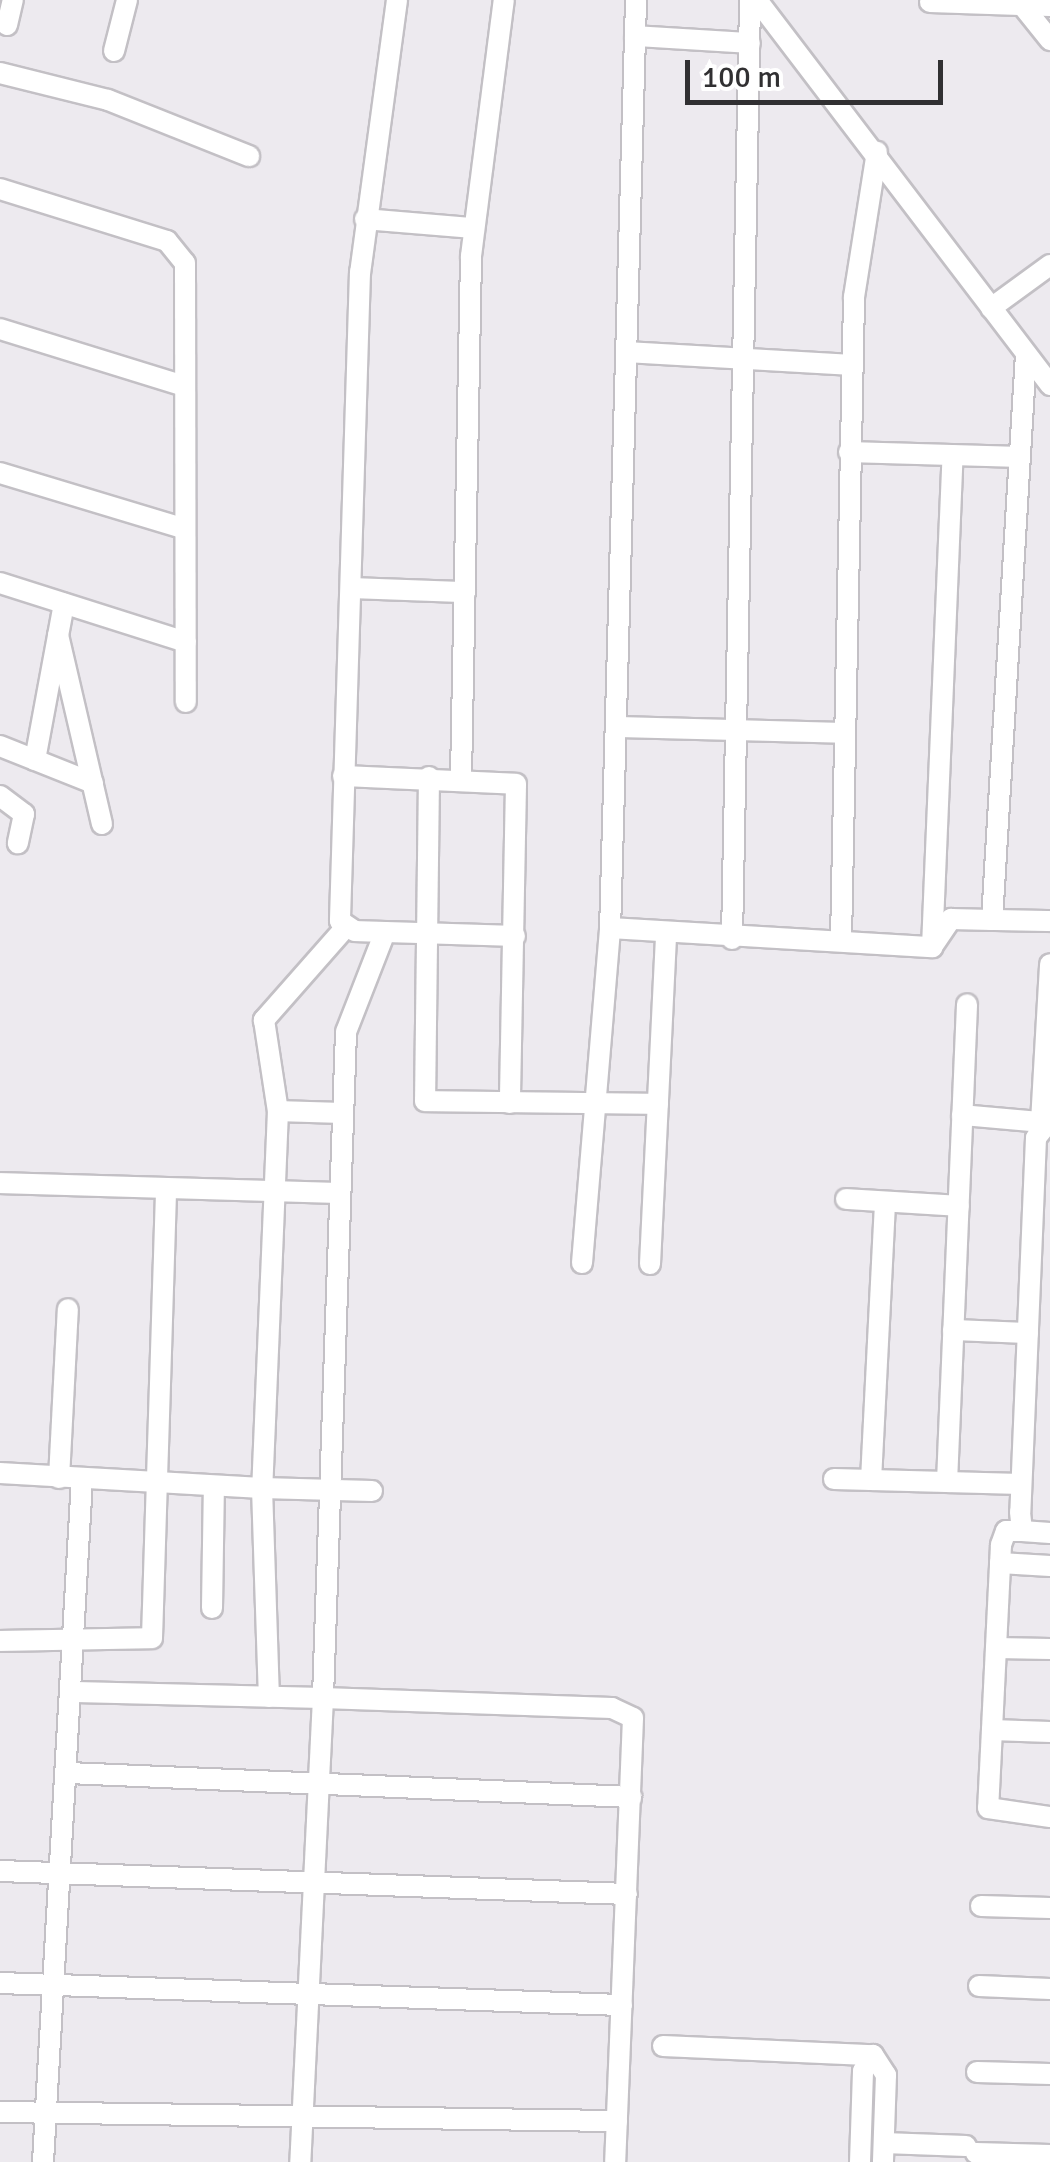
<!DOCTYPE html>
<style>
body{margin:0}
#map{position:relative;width:1050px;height:2162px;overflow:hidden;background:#edeaef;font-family:Signika,sans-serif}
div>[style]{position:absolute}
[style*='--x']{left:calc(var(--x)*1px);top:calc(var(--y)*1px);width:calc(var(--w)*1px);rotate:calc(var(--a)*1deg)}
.roads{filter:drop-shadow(2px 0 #c3c0c5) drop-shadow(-2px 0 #c3c0c5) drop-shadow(0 2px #c3c0c5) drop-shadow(0 -2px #c3c0c5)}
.minor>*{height:20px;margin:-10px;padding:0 10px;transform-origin:10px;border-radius:10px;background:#fff}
span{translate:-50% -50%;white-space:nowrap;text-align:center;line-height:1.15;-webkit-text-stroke:8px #fff;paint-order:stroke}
.scale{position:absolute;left:685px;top:60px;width:258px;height:45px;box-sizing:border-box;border:5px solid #313032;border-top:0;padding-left:12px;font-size:30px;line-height:35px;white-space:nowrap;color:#313032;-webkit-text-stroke:8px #fff;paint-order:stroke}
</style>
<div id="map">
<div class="roads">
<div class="minor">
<div style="--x:397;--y:0;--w:275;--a:97.7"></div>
<div style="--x:360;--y:272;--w:649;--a:91.77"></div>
<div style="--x:340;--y:921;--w:18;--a:34"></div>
<div style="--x:355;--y:931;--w:160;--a:1.8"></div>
<div style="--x:636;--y:0;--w:928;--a:91.6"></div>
<div style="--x:610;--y:928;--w:323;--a:3.4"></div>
<div style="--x:932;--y:947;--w:34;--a:-56"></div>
<div style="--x:951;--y:919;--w:41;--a:1.4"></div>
<div style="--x:992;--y:920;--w:566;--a:-86.56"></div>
<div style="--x:757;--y:0;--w:484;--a:52.7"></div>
<div style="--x:930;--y:2;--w:120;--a:1.9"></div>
<div style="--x:1022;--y:5;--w:45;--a:51.3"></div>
<div style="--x:7;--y:25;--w:26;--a:-77"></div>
<div style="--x:635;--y:36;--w:115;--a:3.5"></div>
<div style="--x:114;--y:51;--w:53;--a:-75.7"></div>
<div style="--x:0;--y:73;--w:111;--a:14"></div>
<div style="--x:108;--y:100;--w:152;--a:21.7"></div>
<div style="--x:0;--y:189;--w:175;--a:17.3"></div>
<div style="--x:167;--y:241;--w:28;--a:51"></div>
<div style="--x:185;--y:263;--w:439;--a:89.9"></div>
<div style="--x:365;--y:219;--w:108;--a:4.8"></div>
<div style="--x:991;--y:308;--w:73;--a:-36.1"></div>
<div style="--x:0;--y:329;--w:193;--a:17.2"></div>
<div style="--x:627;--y:352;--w:225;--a:3.3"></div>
<div style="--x:849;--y:452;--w:171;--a:1.7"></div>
<div style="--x:0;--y:473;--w:193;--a:16.8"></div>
<div style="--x:0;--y:583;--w:195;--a:17.6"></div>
<div style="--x:354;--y:588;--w:111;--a:2.1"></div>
<div style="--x:58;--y:635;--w:194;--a:76.9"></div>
<div style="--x:619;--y:727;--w:224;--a:1.5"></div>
<div style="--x:0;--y:746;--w:100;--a:21.7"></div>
<div style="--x:35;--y:760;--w:159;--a:-79.5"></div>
<div style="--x:343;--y:776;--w:173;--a:2.6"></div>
<div style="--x:516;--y:784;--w:319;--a:91.1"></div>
<div style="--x:429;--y:777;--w:324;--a:90.7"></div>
<div style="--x:425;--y:1101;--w:233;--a:0.7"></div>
<div style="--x:461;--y:778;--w:522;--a:-88.9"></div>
<div style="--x:471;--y:256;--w:258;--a:-82.7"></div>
<div style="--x:0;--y:796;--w:30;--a:37"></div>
<div style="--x:24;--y:814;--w:30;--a:102"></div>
<div style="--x:992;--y:920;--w:58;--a:1"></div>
<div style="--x:345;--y:928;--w:123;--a:131.4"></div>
<div style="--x:264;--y:1020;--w:92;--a:81.3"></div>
<div style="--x:278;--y:1111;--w:377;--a:92.4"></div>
<div style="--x:262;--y:1488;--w:110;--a:1.6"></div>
<div style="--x:385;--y:932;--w:107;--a:111.3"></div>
<div style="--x:346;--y:1032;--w:666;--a:91.98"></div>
<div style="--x:323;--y:1698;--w:289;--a:2"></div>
<div style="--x:612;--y:1708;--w:23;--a:25"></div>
<div style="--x:633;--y:1718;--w:444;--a:92.3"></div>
<div style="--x:732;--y:939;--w:939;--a:-88.9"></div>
<div style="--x:841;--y:941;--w:644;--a:-88.84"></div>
<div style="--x:854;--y:297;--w:147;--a:-81"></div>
<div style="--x:932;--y:947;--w:492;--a:-87.6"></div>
<div style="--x:278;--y:1111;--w:63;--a:1.8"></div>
<div style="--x:962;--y:1115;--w:79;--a:5.1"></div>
<div style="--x:1041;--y:1122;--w:158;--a:-86.7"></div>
<div style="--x:1050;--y:1120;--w:23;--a:128"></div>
<div style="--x:1036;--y:1138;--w:374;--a:92.4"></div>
<div style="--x:1020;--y:1512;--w:19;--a:84"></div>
<div style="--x:1022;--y:1531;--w:28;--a:4"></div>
<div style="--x:0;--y:1183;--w:337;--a:1.7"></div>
<div style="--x:846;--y:1199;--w:113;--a:3.5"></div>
<div style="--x:582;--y:1263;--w:336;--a:-85.2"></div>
<div style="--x:650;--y:1264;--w:329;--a:-87.2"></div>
<div style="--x:953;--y:1330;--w:75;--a:2.3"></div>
<div style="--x:0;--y:1473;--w:262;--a:3.3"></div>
<div style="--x:262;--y:1488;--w:209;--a:88.1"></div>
<div style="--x:59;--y:1478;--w:169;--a:-87"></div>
<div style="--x:834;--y:1479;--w:187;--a:1.5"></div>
<div style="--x:871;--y:1480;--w:278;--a:-87.1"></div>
<div style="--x:947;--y:1482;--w:478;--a:-87.6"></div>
<div style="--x:1022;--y:1531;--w:16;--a:180"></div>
<div style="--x:1006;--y:1531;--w:15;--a:110"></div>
<div style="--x:1001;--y:1545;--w:263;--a:92.8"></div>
<div style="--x:988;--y:1808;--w:63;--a:8.3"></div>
<div style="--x:1000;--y:1563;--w:50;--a:3.4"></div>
<div style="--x:212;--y:1608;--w:121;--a:-89.1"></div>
<div style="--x:0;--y:1641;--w:152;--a:-1.1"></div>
<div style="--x:152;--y:1638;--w:449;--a:-88.2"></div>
<div style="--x:996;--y:1648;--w:54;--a:1.1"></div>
<div style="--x:75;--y:1692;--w:248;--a:1.4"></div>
<div style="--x:323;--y:1698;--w:465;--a:92.8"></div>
<div style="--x:992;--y:1730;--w:58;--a:2"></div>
<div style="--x:68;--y:1773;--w:564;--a:2.44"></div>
<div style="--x:0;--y:1871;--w:627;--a:2.1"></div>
<div style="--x:981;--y:1906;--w:69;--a:1.7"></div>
<div style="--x:0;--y:1983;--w:622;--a:2.03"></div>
<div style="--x:979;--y:1986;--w:71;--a:2.4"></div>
<div style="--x:663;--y:2046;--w:210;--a:2.5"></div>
<div style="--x:873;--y:2055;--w:24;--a:57"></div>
<div style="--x:886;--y:2075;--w:87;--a:92"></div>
<div style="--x:977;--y:2072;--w:73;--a:1.6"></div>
<div style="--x:0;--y:2112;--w:617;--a:0.84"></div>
<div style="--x:884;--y:2143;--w:82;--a:2.1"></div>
<div style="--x:976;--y:2153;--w:74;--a:1.5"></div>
<div style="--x:43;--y:2162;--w:683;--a:-86.73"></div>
<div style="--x:860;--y:2162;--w:91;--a:-88.1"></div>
<div style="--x:863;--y:2071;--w:19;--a:-58"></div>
</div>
</div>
<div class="scale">100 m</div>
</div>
